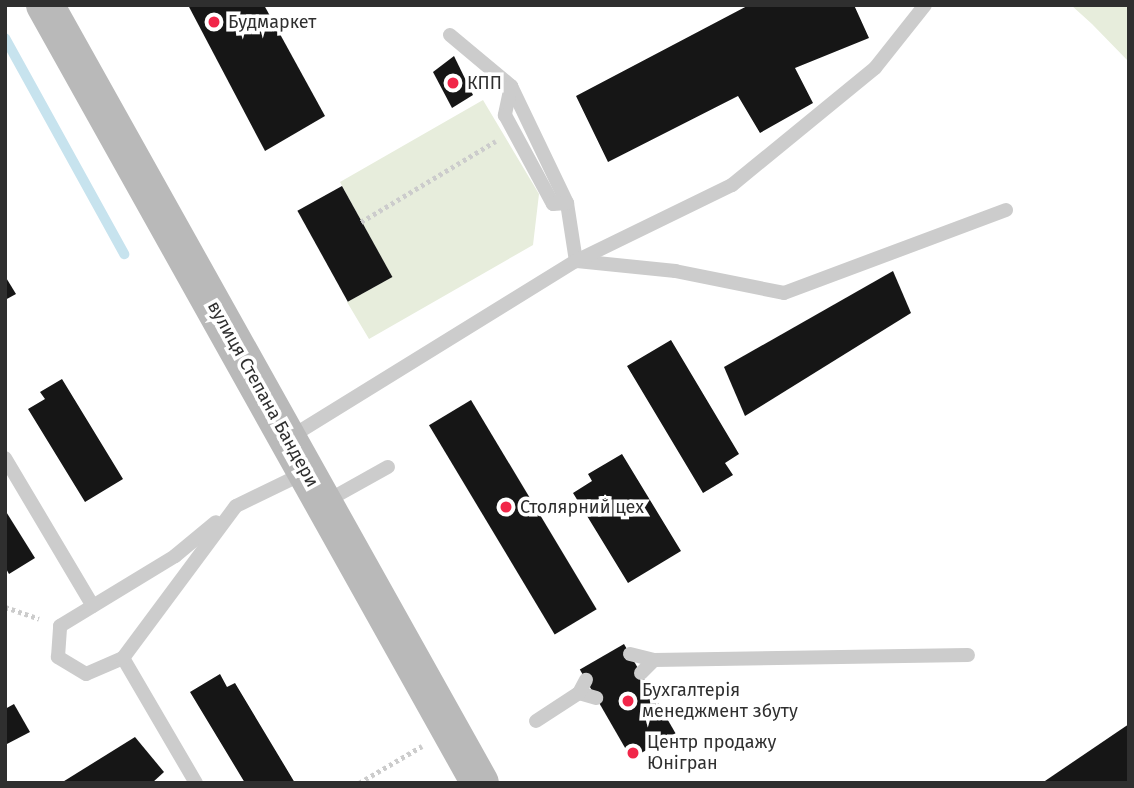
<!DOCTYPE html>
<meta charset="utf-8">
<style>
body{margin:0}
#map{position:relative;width:1134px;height:788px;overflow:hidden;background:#fff;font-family:"Fira Sans",sans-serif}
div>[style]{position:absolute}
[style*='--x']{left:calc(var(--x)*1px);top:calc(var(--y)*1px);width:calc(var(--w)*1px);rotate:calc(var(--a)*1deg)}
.green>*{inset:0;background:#e7eddc}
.stream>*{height:10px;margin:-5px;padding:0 5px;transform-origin:5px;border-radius:5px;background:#c7e3ee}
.building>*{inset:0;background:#161616;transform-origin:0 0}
.path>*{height:4.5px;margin-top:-2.25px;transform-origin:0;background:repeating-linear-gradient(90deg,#ccc 0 3.5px,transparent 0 7px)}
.lane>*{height:14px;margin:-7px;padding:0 7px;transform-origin:7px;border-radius:7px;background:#ccc}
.secondary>*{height:38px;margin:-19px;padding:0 19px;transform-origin:19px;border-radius:19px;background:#b9b9b9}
.dots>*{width:19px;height:19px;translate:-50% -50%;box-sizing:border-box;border:4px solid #fff;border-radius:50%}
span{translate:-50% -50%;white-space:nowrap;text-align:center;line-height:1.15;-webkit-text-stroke:7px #fff;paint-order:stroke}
.poi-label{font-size:18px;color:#2f2f2f}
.left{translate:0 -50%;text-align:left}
.street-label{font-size:18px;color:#2f2f2f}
.frame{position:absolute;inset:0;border:7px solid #2f2f2f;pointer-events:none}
</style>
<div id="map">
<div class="green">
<div style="clip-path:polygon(1071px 5px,1129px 5px,1129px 62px,1092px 24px)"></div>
<div style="clip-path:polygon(483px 100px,539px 194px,533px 245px,369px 339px,347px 302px,392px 277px,340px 182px)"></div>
</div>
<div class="stream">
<div style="--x:5;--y:38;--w:247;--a:61.1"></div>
</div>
<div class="building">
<div style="clip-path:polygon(188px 5px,264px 5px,325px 116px,265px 151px)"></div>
<div style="clip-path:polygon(749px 5px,854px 5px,869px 38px,795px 68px,813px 103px,760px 133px,738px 96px,608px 162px,576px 96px)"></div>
<div style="clip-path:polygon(454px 56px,473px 95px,452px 108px,433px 72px)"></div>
<div style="left:342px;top:186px;width:104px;height:51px;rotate:61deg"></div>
<div style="clip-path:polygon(893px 271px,911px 313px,745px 416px,724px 367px)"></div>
<div style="clip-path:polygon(5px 276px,16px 294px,5px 300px)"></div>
<div style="clip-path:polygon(671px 340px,739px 454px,725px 463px,733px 475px,703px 493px,627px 366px)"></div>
<div style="clip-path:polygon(62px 379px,123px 479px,85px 502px,28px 409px,45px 399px,40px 392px)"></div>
<div style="left:471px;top:400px;width:244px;height:49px;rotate:59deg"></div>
<div style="clip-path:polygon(622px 454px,681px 551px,628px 583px,573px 493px,592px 481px,588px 474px)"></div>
<div style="clip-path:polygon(5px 510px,35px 558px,9px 574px,5px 567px)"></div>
<div style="left:624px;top:644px;width:103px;height:51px;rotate:60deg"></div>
<div style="clip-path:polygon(220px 674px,227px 687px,235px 683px,295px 783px,245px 783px,190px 692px)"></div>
<div style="clip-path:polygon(14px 704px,30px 732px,5px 745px,5px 709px)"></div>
<div style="clip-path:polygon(1129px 724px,1129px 783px,1042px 783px)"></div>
<div style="clip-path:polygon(135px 737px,164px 772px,152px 783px,61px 783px)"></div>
</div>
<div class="path">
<div style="--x:361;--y:222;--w:157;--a:-31"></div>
<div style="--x:5;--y:607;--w:36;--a:19"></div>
<div style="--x:359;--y:783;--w:73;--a:-30.4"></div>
</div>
<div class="lane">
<div style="--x:450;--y:35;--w:80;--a:39.9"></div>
<div style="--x:511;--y:86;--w:130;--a:64.4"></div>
<div style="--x:567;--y:203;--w:59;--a:81.2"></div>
<div style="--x:511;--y:86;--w:30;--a:102"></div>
<div style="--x:505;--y:115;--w:101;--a:61.7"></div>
<div style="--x:553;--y:204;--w:14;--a:-4"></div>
<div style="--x:577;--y:261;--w:99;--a:5.8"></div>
<div style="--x:675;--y:271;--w:111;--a:11.4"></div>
<div style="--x:784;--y:293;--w:237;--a:-20.5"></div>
<div style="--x:289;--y:438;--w:337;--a:-31.7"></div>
<div style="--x:576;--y:261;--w:174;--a:-26"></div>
<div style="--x:732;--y:185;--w:185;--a:-39.3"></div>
<div style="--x:875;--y:68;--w:80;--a:-51.6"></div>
<div style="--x:5;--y:458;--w:172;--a:59.3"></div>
<div style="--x:325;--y:502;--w:72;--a:-29.1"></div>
<div style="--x:630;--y:654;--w:25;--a:14"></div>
<div style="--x:654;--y:660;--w:314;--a:-0.9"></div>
<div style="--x:123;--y:658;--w:40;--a:156.6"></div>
<div style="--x:86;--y:674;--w:33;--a:-149"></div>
<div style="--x:58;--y:657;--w:31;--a:-86"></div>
<div style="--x:60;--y:626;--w:135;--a:-31.3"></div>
<div style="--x:175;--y:556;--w:53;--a:-39.7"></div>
<div style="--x:641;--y:673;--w:18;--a:-45"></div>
<div style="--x:579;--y:693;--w:18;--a:16"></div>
<div style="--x:536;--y:721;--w:51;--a:-33.1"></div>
<div style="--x:579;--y:693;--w:15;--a:-62"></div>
<div style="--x:196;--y:783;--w:145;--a:-120.3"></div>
<div style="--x:123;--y:658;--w:189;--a:-53.4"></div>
<div style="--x:236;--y:506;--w:78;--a:-25.9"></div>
</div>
<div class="secondary">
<div style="--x:45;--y:5;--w:891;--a:60.79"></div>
</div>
<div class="dots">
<div style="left:214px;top:22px;background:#f12649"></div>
<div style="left:453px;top:83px;background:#f12649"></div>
<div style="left:506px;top:507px;background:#f12649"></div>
<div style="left:628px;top:701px;background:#f12649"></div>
<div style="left:633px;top:753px;background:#f12649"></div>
</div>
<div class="poi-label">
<span class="left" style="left:228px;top:22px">Будмаркет</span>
<span class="left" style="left:467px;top:83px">КПП</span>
<span class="left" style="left:520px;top:507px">Столярний цех</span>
<span class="left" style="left:642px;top:701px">Бухгалтерія<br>менеджмент збуту</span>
<span class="left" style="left:647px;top:753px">Центр продажу<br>Юнігран</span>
</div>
<div class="street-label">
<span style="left:263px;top:394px;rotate:61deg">вулиця Степана Бандери</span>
</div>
<div class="frame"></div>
</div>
